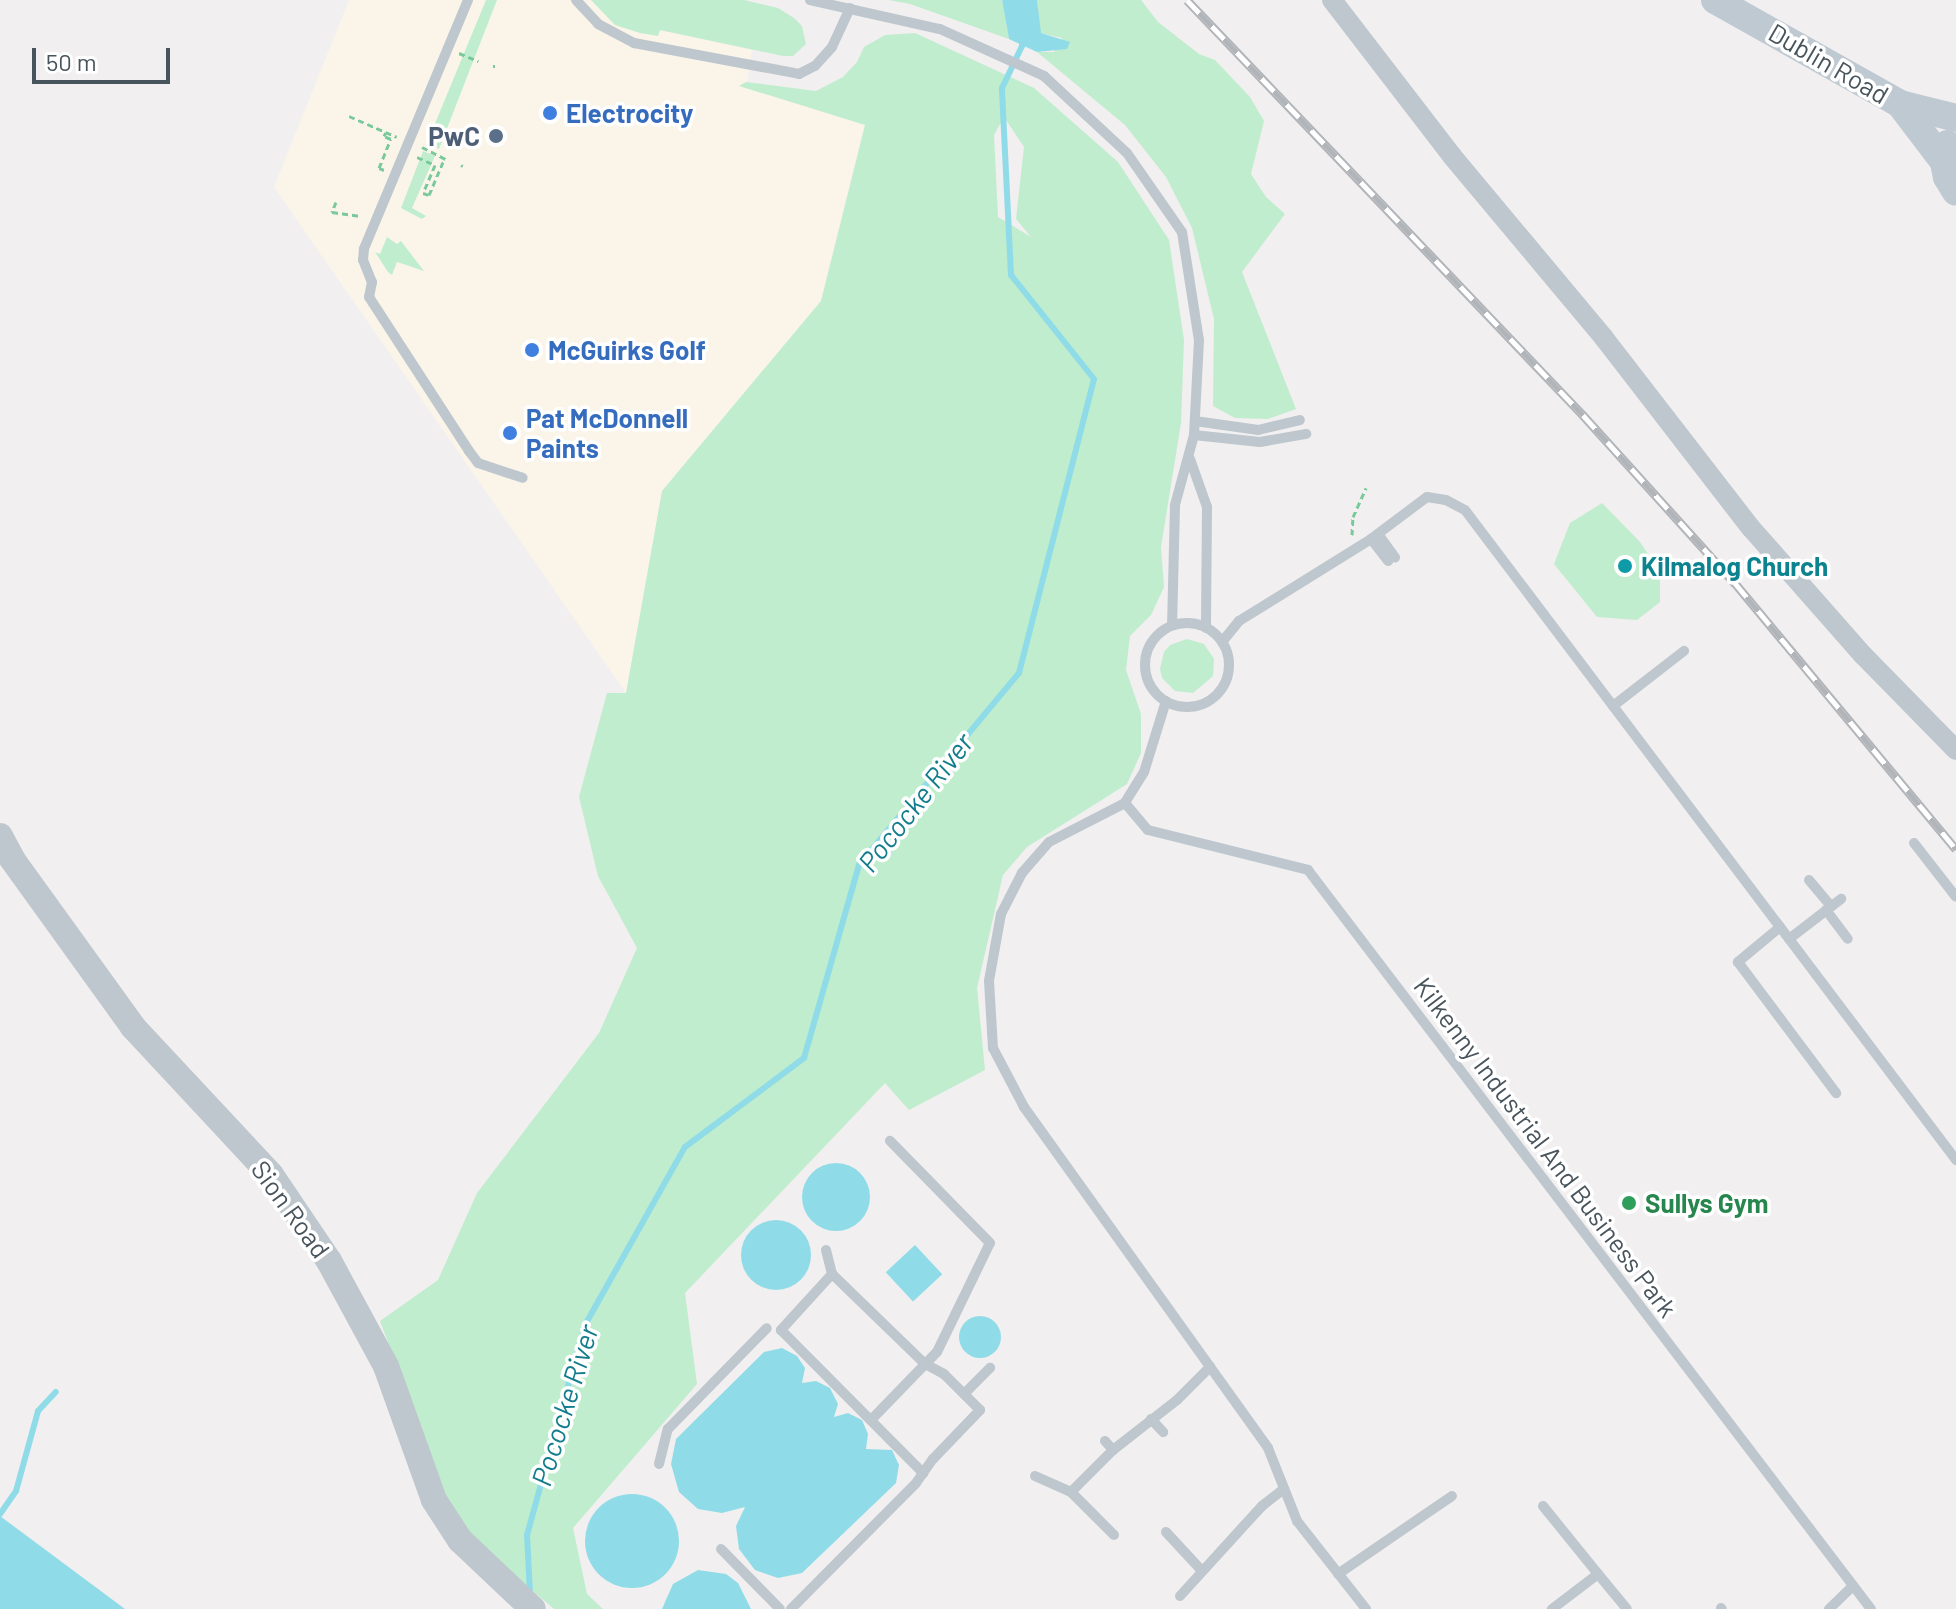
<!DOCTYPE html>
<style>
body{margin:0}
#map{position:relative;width:1956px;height:1609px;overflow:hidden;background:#f1efef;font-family:Barlow,sans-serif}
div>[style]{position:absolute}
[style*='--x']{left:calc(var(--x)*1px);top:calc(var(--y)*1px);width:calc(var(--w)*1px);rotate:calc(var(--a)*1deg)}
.commercial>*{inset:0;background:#fbf5e9}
.green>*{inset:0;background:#c0edcd}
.water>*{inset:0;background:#8fdce8;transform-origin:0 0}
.round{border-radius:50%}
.stream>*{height:6px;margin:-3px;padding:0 3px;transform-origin:3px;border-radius:3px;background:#8fdce8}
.path>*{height:3px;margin-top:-1.5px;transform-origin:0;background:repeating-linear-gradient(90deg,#79c99b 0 6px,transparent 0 10px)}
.service>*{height:10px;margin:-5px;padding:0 5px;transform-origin:5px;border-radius:5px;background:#bec7cd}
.service>.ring{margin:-5px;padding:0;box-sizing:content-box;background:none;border:10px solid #bec7cd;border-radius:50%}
.minor>*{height:20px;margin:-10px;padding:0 10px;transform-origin:10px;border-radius:10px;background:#bec7cd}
.tertiary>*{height:26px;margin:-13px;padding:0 13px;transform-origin:13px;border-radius:13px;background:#bec7cd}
.secondary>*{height:28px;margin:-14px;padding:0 14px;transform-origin:14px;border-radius:14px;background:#bec9d2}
.rail>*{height:9px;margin-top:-4.5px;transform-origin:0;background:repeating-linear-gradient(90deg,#fff 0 18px,#b1b5b9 0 36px);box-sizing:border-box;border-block:2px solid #b1b5b9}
.dots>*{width:22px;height:22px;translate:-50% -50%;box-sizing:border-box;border:4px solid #fff;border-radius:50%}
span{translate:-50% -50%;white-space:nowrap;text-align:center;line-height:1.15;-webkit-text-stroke:7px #fff;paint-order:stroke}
.street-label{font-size:26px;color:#48545c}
.shop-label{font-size:26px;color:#366cbe;font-weight:700}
.left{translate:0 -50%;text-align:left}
.service-label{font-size:26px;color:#4e5e75;font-weight:700}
.right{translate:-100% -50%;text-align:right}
.culture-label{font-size:26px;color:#0d838f;font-weight:700}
.leisure-label{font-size:26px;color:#27864d;font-weight:700}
.water-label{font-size:28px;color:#137d8d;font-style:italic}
.scale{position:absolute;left:32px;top:48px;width:138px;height:36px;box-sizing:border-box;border:4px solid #48545c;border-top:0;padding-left:10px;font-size:24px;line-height:28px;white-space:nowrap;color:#48545c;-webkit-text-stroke:6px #fff;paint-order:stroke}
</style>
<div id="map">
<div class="commercial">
<div style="clip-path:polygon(349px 0,591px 0,620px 27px,658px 36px,659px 30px,752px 50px,746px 88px,865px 124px,821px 301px,662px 491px,626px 693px,274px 187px)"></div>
</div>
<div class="green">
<div style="clip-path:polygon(486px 0,497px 0,439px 149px,427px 143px)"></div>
<div style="clip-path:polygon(591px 0,744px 0,778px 8px,794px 18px,802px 26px,806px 44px,793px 56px,783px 56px,660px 30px,658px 36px,640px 33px,615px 25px)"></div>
<div style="clip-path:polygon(889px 0,1002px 0,1009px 39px,910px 4px)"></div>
<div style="clip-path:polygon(1037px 0,1141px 0,1158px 22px,1199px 54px,1215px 60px,1250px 97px,1264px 121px,1251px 174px,1266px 197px,1285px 214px,1242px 272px,1296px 409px,1268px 419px,1235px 418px,1213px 406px,1214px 319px,1192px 228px,1166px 177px,1125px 125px,1037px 52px,1054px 52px,1062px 38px,1040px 33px)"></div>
<div style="clip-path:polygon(evenodd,915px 33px,1034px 88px,1118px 162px,1169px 240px,1184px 340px,1181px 423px,1161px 547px,1164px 587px,1151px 615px,1130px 636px,1126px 670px,1141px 714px,1141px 753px,1127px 784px,1027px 847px,1003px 875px,977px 988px,985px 1070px,909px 1110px,885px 1083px,685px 1293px,697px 1384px,573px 1528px,587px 1594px,603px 1609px,554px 1609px,469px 1536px,445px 1493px,380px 1321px,438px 1280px,477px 1193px,599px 1033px,637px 948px,598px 876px,579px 797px,607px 693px,626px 693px,662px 491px,821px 301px,865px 125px,739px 86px,746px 82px,816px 91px,843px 77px,857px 62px,864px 47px,885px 35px,915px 33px,1004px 117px,1024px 147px,1016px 219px,1031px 237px,998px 217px,994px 135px,1004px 117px)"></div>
<div style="clip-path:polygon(423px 151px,435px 156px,412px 208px,426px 216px,422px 219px,401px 208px)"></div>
<div style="clip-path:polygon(387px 237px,397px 244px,401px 241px,424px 271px,397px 262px,392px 275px,388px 272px,375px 252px,380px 254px)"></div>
<div style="clip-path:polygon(1602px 503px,1640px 542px,1660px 572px,1660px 602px,1637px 620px,1597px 617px,1554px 564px,1570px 523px)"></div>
<div style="clip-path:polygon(1187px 639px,1204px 644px,1214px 659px,1213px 676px,1193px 693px,1175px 691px,1162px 678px,1160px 669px,1164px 652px,1170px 645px)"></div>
</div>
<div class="water">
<div style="clip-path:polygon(1002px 0,1037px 0,1041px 33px,1070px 42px,1067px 49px,1037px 52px,1009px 39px)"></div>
<div class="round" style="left:802px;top:1163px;width:68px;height:68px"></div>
<div class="round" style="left:741px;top:1220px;width:70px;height:70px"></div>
<div style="left:915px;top:1245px;width:40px;height:40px;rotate:47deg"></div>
<div class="round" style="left:959px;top:1316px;width:42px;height:42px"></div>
<div style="clip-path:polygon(782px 1348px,797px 1356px,805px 1368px,802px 1383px,816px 1381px,830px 1388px,838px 1404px,834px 1417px,848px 1413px,862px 1420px,868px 1434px,866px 1449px,892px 1450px,899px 1465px,896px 1483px,802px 1573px,778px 1578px,755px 1570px,739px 1549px,736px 1526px,745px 1507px,722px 1513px,698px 1509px,679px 1492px,671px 1464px,676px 1439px,764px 1352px)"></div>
<div class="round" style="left:585px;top:1494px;width:94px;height:94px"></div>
<div style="clip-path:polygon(0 1516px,125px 1609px,0 1609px)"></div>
<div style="clip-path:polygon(698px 1570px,726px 1574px,738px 1583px,751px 1609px,662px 1609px,673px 1584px)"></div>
</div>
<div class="stream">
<div style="--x:0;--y:1514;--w:28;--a:-55"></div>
<div style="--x:16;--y:1491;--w:83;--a:-74.6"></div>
<div style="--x:38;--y:1411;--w:26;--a:-47"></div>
<div style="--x:530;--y:1594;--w:59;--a:-92.9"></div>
<div style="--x:527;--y:1535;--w:218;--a:-74.6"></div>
<div style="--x:585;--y:1325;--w:204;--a:-60.7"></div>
<div style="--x:685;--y:1147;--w:149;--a:-36.8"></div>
<div style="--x:804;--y:1058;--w:201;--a:-74.1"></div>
<div style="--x:859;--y:865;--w:250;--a:-50.2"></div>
<div style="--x:1019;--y:673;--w:303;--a:-75.7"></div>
<div style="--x:1094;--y:379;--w:133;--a:-128.6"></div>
<div style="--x:1011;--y:275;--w:187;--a:-92.8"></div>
<div style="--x:1002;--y:88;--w:47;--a:-64.5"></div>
<div style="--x:1022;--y:46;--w:7;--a:-90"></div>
</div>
<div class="path">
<div style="--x:459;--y:53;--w:21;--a:23"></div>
<div style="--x:493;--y:66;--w:2;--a:0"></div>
<div style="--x:349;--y:116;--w:52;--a:23.6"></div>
<div style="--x:422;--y:147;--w:30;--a:27"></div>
<div style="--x:417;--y:157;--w:20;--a:24"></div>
<div style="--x:435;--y:165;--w:30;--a:113"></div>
<div style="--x:423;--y:193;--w:6;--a:18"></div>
<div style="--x:429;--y:195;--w:38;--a:-67"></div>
<div style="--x:461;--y:165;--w:2;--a:27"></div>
<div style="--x:384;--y:170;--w:5;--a:-158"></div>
<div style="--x:379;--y:168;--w:31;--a:-68"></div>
<div style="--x:391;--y:139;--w:8;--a:-157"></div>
<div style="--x:384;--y:136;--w:4;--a:-63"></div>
<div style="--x:336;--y:202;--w:11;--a:112"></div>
<div style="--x:332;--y:212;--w:29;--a:8"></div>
<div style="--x:1352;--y:535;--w:18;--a:-87"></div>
<div style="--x:1353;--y:517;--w:32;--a:-66"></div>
</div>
<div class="service">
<div style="--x:468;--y:0;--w:270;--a:112.7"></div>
<div style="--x:364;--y:249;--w:11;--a:95"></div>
<div style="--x:363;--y:260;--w:24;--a:68"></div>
<div style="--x:372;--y:282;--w:15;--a:101"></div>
<div style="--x:369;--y:297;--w:184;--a:57"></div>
<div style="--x:469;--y:451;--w:15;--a:53"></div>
<div style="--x:478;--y:463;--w:47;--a:18.4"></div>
<div style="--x:576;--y:0;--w:33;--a:47"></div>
<div style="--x:598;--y:24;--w:41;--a:27.8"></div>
<div style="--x:634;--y:43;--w:168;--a:10.6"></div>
<div style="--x:799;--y:74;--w:18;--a:-27"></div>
<div style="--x:815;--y:66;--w:25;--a:-48"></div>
<div style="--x:832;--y:47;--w:43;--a:-65.2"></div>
<div style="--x:810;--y:0;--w:133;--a:12.6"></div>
<div style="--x:940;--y:29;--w:114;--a:24.3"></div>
<div style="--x:1044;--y:76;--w:113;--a:42.9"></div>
<div style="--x:1127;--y:153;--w:96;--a:55.2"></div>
<div style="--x:1182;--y:232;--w:109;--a:81.1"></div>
<div style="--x:1199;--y:340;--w:95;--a:93"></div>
<div style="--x:1194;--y:435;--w:73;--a:105.2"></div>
<div style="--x:1175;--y:505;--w:120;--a:91.4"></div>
<div style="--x:1195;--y:421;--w:64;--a:8.1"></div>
<div style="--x:1258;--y:430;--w:43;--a:-13.4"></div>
<div style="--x:1194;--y:435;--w:66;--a:6.1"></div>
<div style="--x:1260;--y:442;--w:47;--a:-9.9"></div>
<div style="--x:1190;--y:459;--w:51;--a:70.5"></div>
<div style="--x:1207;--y:507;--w:121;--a:90.5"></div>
<div style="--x:1378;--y:534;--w:29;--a:54"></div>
<div style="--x:1371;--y:539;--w:28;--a:52"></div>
<div class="ring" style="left:1145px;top:623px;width:74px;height:74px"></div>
<div style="--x:1222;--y:642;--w:27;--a:-51"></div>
<div style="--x:1239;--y:621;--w:155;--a:-31.8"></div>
<div style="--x:1371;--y:539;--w:70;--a:-36.9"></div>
<div style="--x:1427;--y:497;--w:19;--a:9"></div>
<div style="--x:1446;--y:500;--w:21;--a:28"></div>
<div style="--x:1465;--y:510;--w:815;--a:52.93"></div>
<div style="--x:1166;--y:701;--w:74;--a:107.2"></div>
<div style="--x:1144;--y:772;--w:36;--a:122"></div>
<div style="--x:1125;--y:803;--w:85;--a:152.8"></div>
<div style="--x:1049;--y:842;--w:41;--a:131.1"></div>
<div style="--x:1022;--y:873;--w:46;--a:117.1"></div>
<div style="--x:1001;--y:914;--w:68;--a:100.2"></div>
<div style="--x:989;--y:981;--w:67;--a:86.6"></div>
<div style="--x:993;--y:1048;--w:67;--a:62.3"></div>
<div style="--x:1024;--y:1107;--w:419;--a:54.4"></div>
<div style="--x:1268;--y:1448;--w:79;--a:68.3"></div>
<div style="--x:1297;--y:1521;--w:112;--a:51.9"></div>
<div style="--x:1613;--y:706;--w:90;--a:-37.8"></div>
<div style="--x:1125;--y:803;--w:35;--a:50"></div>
<div style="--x:1148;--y:830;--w:165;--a:14"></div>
<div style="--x:1308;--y:870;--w:929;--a:52.7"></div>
<div style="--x:1914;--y:843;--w:68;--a:52.1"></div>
<div style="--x:1809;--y:880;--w:34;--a:50"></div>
<div style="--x:1826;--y:910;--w:36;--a:53"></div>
<div style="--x:1780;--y:927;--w:55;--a:140.2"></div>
<div style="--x:1738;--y:962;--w:164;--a:53.2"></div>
<div style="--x:1789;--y:939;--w:66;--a:-37.6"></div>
<div style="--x:826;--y:1250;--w:25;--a:76"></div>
<div style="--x:964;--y:1394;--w:37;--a:-45"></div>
<div style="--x:1151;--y:1419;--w:18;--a:47"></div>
<div style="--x:871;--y:1420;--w:95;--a:-45.9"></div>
<div style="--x:937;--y:1352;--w:121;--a:-64.1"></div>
<div style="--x:990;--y:1243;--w:143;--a:-134.4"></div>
<div style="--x:1105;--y:1441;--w:12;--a:48"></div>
<div style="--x:659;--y:1464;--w:36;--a:-76"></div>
<div style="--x:668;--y:1429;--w:141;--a:-45.6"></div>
<div style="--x:1035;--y:1476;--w:39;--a:24"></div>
<div style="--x:1543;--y:1506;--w:87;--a:51"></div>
<div style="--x:1598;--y:1574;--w:58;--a:142.7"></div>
<div style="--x:1166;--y:1532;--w:53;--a:47.3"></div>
<div style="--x:1114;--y:1535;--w:61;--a:-135"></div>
<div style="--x:1071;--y:1492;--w:59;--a:-45"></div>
<div style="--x:1113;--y:1450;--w:81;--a:-38"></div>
<div style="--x:1177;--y:1400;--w:47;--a:-45"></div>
<div style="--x:721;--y:1549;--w:84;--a:45.5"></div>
<div style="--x:1338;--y:1574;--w:138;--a:-34.4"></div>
<div style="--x:1598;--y:1574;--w:45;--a:50.4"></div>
<div style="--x:1180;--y:1596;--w:122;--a:-47.7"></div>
<div style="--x:1262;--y:1506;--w:28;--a:-38"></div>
<div style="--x:1721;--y:1608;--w:1;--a:45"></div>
<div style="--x:791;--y:1609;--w:177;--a:-45.2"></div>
<div style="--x:916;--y:1483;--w:29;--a:-55"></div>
<div style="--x:933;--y:1459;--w:68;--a:-46.2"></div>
<div style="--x:980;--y:1410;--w:51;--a:-135"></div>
<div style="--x:944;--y:1374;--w:21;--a:-152"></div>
<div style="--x:925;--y:1364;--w:129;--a:-135.9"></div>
<div style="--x:832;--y:1274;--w:76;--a:132.3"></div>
<div style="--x:781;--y:1330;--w:202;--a:45.2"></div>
<div style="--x:1829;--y:1609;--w:33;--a:-44"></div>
</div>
<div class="minor">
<div style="--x:1332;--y:0;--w:197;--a:52.4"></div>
<div style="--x:1452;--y:156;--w:237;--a:50.1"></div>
<div style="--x:1604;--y:338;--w:240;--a:52.3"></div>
<div style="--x:1751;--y:528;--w:169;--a:48.6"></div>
<div style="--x:1863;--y:655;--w:133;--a:45.6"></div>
</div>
<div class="tertiary">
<div style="--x:0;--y:836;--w:26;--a:62"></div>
<div style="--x:12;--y:859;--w:207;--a:54.2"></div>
<div style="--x:133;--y:1027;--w:202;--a:47"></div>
<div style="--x:271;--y:1175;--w:104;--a:56"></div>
<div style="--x:329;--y:1261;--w:119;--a:61.5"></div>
<div style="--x:386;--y:1366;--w:142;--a:70.3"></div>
<div style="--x:434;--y:1500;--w:48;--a:57"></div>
<div style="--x:460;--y:1540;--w:100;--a:43.4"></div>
</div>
<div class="secondary">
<div style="--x:1715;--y:0;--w:212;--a:29.3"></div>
<div style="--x:1900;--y:104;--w:58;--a:14"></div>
<div style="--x:1900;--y:104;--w:73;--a:52.8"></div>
<div style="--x:1947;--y:144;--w:18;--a:99"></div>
<div style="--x:1944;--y:162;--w:15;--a:79"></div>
<div style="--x:1947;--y:177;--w:17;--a:59"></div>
</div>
<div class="rail">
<div style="--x:1187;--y:0;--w:574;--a:46.34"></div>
<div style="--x:1583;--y:415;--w:227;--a:47.9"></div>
<div style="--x:1735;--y:583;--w:346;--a:50.3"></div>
</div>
<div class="dots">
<div style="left:550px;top:113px;background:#3f7fe0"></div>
<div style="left:496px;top:136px;background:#5c6f8a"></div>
<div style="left:532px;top:350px;background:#3f7fe0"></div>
<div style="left:510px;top:433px;background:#3f7fe0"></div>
<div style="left:1625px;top:566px;background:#0f9aa8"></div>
<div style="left:1629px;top:1203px;background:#2e9e5b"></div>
</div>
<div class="street-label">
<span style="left:1829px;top:63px;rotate:30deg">Dublin Road</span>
<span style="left:1546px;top:1147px;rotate:53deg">Kilkenny Industrial And Business Park</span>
<span style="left:291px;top:1209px;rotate:54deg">Sion Road</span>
</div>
<div class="shop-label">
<span class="left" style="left:566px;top:113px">Electrocity</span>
<span class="left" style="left:548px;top:350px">McGuirks Golf</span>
<span class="left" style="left:526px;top:433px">Pat McDonnell<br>Paints</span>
</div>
<div class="service-label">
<span class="right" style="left:480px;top:136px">PwC</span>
</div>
<div class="culture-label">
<span class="left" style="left:1641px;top:566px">Kilmalog Church</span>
</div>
<div class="leisure-label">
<span class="left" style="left:1645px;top:1203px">Sullys Gym</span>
</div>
<div class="water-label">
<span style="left:915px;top:802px;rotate:-52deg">Pococke River</span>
<span style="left:564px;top:1405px;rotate:-73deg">Pococke River</span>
</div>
<div class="scale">50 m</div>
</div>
